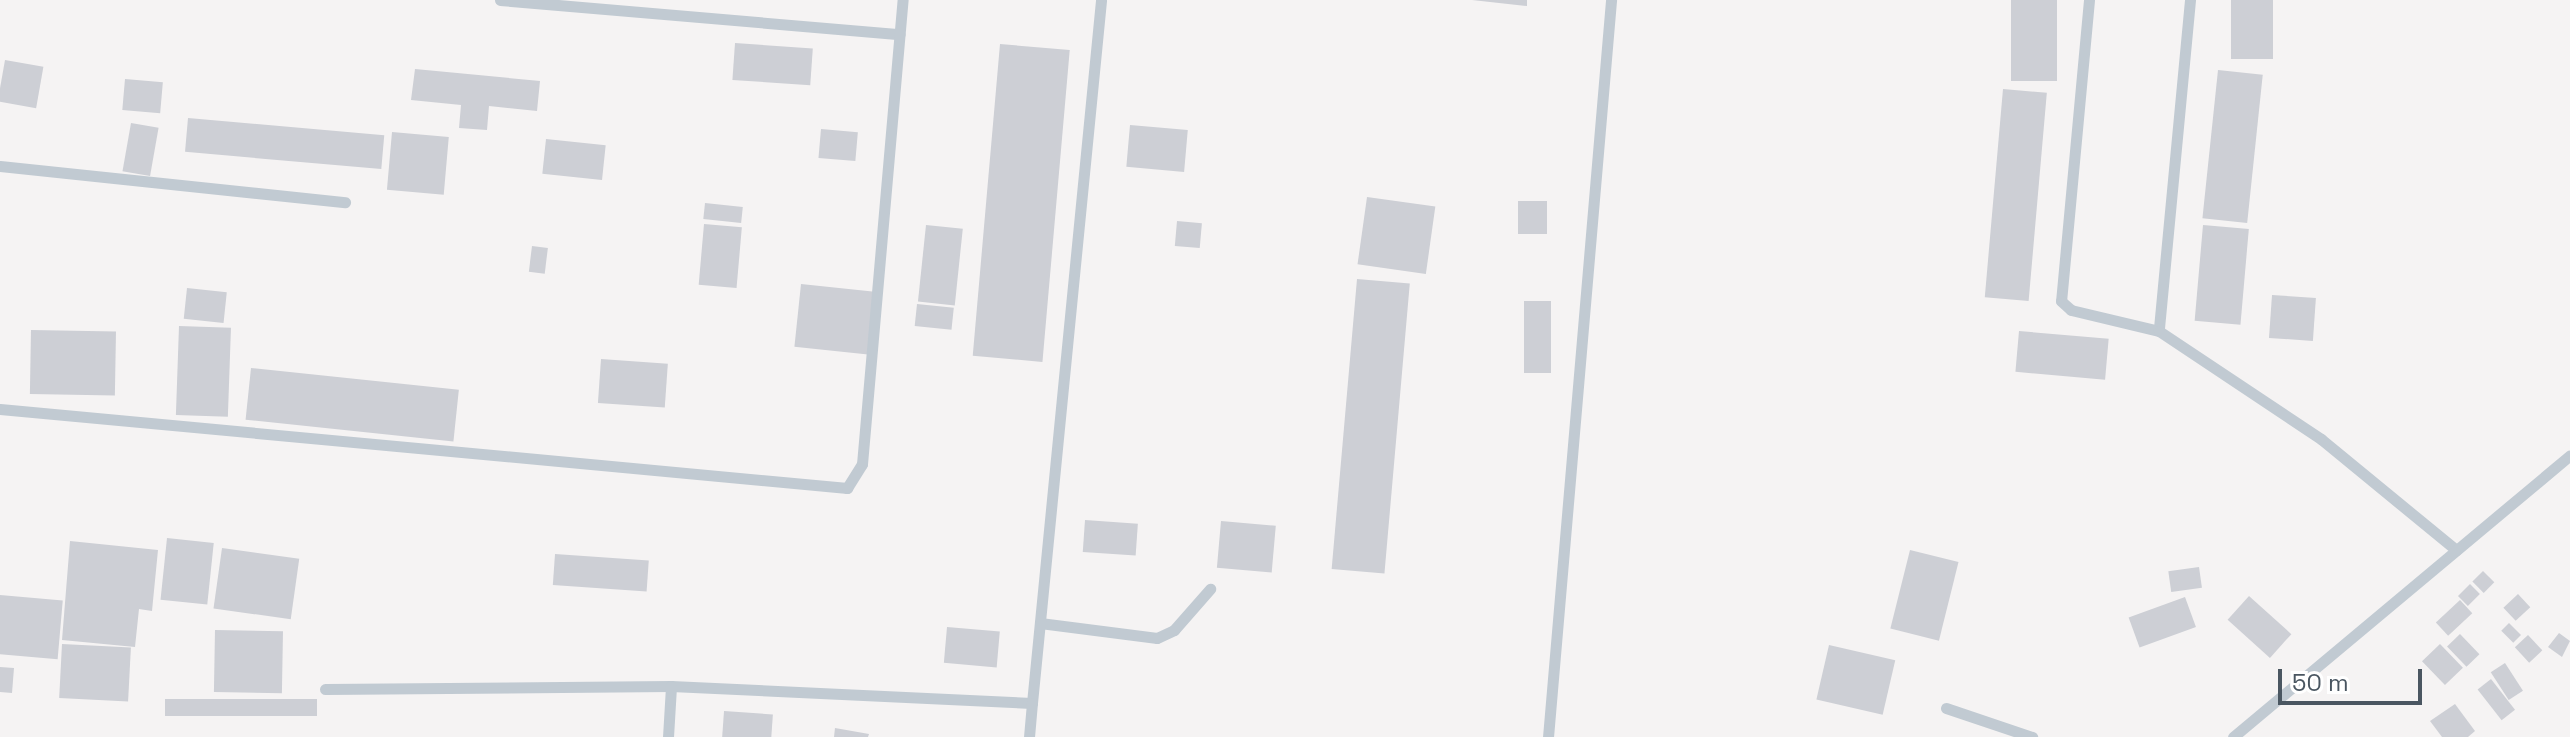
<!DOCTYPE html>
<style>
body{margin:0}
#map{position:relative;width:2570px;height:737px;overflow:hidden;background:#f5f3f3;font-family:"Space Grotesk",sans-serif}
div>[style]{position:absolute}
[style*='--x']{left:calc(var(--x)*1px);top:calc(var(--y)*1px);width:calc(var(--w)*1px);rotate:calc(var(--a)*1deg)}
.building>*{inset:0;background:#cdcfd5;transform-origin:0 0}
.service>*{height:11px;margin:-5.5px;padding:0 5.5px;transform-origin:5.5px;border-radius:5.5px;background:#c1cad2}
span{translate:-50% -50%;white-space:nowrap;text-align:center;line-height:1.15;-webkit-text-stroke:6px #fff;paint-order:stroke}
.scale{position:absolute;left:2278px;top:669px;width:144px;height:36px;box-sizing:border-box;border:4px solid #4a5661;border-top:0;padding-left:10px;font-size:24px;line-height:28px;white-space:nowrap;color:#4a5661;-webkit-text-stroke:6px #fff;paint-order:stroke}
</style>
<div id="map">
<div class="building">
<div style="clip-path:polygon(1472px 0,1527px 0,1527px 6px)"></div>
<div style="left:2011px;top:0;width:46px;height:81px"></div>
<div style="left:2231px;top:0;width:42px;height:59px"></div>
<div style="left:735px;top:43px;width:78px;height:37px;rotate:4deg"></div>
<div style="left:1000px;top:44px;width:70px;height:313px;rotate:5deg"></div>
<div style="left:5px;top:60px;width:39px;height:42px;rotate:10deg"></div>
<div style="clip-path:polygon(415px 69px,540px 81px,537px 111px,489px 106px,487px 130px,459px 128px,461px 105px,411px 100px)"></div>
<div style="left:2218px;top:70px;width:45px;height:149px;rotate:6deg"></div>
<div style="left:125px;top:79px;width:38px;height:31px;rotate:5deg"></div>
<div style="left:2003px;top:89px;width:44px;height:209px;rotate:5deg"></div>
<div style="left:188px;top:118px;width:197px;height:34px;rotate:5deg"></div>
<div style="left:131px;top:123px;width:28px;height:49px;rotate:10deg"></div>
<div style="left:1130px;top:125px;width:58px;height:42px;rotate:5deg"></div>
<div style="left:821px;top:129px;width:37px;height:29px;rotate:5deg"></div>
<div style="left:392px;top:132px;width:57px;height:58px;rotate:5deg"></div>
<div style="left:546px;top:139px;width:60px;height:35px;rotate:6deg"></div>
<div style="left:1367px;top:197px;width:69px;height:68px;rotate:8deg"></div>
<div style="left:1518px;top:201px;width:29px;height:33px"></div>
<div style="left:705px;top:203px;width:38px;height:16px;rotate:6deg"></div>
<div style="left:1177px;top:221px;width:25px;height:25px;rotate:5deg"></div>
<div style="left:704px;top:224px;width:38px;height:61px;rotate:5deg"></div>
<div style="left:926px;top:225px;width:37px;height:77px;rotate:6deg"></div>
<div style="left:2203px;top:225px;width:46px;height:96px;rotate:5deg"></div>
<div style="left:532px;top:246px;width:16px;height:26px;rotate:7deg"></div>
<div style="left:1357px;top:279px;width:53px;height:291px;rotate:5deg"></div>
<div style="left:801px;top:284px;width:74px;height:63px;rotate:6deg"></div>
<div style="left:187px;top:288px;width:40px;height:31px;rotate:6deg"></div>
<div style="left:2272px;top:295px;width:44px;height:43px;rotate:4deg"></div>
<div style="left:1524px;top:301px;width:27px;height:72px"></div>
<div style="left:917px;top:304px;width:37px;height:22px;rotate:6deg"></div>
<div style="left:179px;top:326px;width:52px;height:89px;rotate:2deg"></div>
<div style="left:31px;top:330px;width:85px;height:64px;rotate:1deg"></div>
<div style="left:2019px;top:331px;width:90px;height:41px;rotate:5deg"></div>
<div style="left:601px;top:359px;width:67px;height:44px;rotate:4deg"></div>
<div style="left:251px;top:368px;width:209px;height:52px;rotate:6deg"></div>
<div style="left:1085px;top:520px;width:53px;height:32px;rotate:4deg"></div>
<div style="left:1221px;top:521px;width:55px;height:47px;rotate:5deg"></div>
<div style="left:167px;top:538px;width:47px;height:62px;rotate:6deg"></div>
<div style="clip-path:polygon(70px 541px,158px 550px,152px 611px,139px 609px,135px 647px,62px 640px)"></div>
<div style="left:222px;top:548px;width:78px;height:61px;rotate:8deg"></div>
<div style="left:1910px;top:550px;width:50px;height:81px;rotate:14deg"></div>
<div style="left:555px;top:554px;width:94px;height:31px;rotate:4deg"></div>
<div style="left:2199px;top:567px;width:21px;height:31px;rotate:82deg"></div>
<div style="left:2483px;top:571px;width:16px;height:15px;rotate:45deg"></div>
<div style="left:2470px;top:584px;width:14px;height:17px;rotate:45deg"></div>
<div style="left:2518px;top:594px;width:18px;height:20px;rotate:47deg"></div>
<div style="left:0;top:595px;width:63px;height:59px;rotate:5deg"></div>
<div style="left:2249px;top:596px;width:57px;height:32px;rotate:42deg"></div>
<div style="left:2185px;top:597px;width:32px;height:60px;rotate:70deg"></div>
<div style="left:2460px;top:600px;width:18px;height:33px;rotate:47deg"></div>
<div style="left:2509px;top:623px;width:17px;height:11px;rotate:45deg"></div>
<div style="left:947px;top:627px;width:53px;height:36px;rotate:5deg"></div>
<div style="left:215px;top:630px;width:68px;height:62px;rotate:1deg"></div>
<div style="clip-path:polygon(2559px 633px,2570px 641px,2562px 657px,2548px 647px)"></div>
<div style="left:2460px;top:634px;width:28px;height:18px;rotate:46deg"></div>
<div style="left:2528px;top:635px;width:21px;height:18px;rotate:47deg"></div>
<div style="left:62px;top:644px;width:69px;height:54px;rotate:3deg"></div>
<div style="left:2440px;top:644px;width:33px;height:25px;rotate:46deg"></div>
<div style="left:1829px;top:645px;width:68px;height:56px;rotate:13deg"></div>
<div style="left:2505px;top:663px;width:33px;height:17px;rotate:57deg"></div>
<div style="clip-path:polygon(0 667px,14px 668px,12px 693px,0 692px)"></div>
<div style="left:2491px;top:679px;width:39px;height:17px;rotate:52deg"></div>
<div style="left:317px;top:699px;width:17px;height:152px;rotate:90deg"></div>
<div style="clip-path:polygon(2455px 704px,2475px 731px,2468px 737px,2442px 737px,2430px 721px)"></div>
<div style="left:724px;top:711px;width:49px;height:26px;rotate:4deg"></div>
<div style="clip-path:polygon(835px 728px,869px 734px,868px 737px,834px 737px)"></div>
</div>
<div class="service">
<div style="--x:500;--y:0;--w:401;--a:4.9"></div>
<div style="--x:2089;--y:0;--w:302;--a:95.3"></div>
<div style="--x:2061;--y:301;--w:13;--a:42"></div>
<div style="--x:2071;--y:310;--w:90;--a:13.4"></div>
<div style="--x:2190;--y:0;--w:332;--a:95.4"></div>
<div style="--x:2159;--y:331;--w:195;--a:33.7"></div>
<div style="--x:2321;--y:439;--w:175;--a:39.4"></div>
<div style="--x:0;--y:166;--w:347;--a:6"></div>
<div style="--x:0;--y:409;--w:851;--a:5.33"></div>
<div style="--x:847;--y:488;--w:28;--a:-58"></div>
<div style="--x:862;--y:464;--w:466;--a:-85"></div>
<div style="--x:1040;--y:623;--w:118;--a:7.3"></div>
<div style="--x:1157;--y:638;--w:19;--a:-25"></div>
<div style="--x:1174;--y:630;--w:55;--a:-48.7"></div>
<div style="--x:325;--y:689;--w:346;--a:-0.5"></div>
<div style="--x:671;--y:686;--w:361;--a:2.7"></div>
<div style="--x:1032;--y:703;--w:706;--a:-84.39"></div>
<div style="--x:1946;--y:708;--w:91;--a:18.6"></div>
<div style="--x:668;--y:737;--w:51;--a:-86.6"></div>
<div style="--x:1029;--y:737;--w:34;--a:-85"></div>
<div style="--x:1548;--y:737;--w:740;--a:-85.11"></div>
<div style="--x:2233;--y:737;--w:439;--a:-39.9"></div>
</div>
<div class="scale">50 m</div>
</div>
